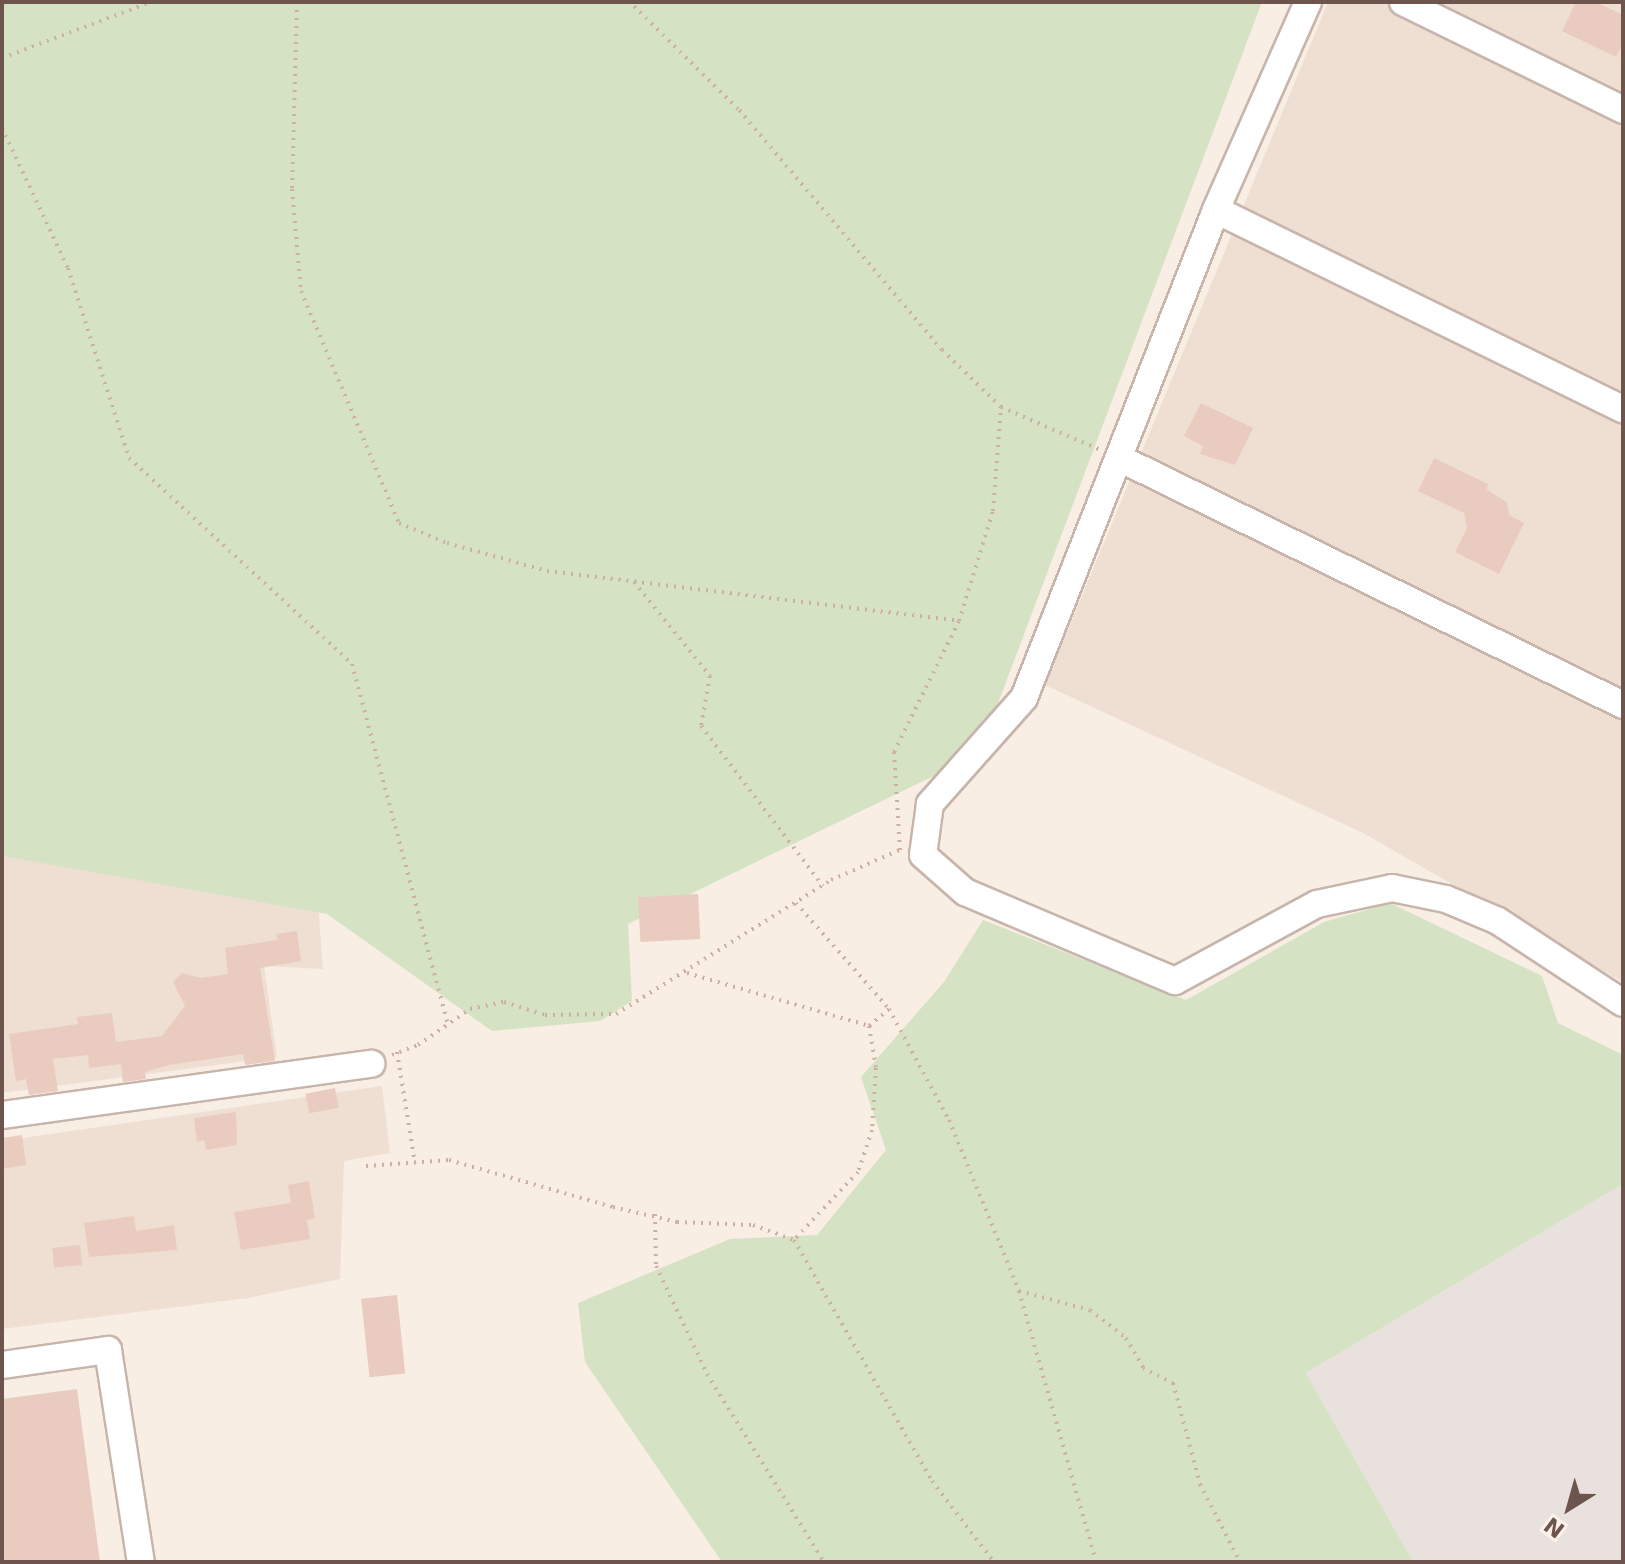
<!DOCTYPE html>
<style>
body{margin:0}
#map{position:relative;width:1625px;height:1564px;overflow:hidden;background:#f8eee4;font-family:"DejaVu Sans",sans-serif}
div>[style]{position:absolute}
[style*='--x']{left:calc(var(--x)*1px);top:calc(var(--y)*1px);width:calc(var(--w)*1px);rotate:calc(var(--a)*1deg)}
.residential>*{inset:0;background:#efdfd3}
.industrial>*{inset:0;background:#e8e1de}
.green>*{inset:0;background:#d5e3c4}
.building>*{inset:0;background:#eacbbf;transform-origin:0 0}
.path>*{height:4px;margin-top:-2px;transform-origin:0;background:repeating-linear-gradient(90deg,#ceafa3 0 2px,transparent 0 8px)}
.roads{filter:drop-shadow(2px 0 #c7b5ac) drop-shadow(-2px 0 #c7b5ac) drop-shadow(0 2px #c7b5ac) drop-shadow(0 -2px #c7b5ac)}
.minor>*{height:26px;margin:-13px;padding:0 13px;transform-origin:13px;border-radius:13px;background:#fff}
span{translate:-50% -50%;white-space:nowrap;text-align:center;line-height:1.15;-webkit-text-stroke:6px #fcf2e9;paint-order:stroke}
.frame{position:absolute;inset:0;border:4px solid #6d554d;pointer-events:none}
.north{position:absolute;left:1529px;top:1468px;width:80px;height:80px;-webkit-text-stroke:6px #fcf2e9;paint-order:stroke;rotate:217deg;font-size:22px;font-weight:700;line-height:32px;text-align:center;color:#6d554d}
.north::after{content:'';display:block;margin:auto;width:28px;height:36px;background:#6d554d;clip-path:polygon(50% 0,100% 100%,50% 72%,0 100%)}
</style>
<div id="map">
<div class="residential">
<div style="clip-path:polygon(1328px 2px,1623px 2px,1623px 982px,1363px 833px,1045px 685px)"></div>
<div style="clip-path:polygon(2px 808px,318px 904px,323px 969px,264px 966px,277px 1057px,2px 1093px)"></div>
<div style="clip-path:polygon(382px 1086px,390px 1153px,344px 1161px,340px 1279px,248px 1298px,2px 1329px,2px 1141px)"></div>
</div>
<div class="industrial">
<div style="clip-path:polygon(1623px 1184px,1623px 1562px,1413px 1562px,1306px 1373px)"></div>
</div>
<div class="green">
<div style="clip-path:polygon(2px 2px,1262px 2px,979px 754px,628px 924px,632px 1001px,600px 1021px,492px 1031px,327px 914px,2px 856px)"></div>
<div style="clip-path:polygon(1390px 903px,1542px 976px,1558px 1023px,1623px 1055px,1623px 1184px,1306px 1373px,1413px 1562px,722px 1562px,585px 1362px,578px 1303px,730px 1239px,817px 1235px,886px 1150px,861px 1077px,944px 982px,983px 920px,1186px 1000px,1324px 922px)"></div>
</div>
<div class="building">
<div style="clip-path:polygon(1576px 2px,1596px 2px,1623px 15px,1623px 43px,1616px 57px,1562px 31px)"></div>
<div style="clip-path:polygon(1201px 403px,1253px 428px,1235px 465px,1200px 454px,1203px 446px,1184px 436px)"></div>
<div style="clip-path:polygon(1434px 458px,1488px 484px,1487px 490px,1507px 502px,1509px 515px,1524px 523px,1499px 574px,1455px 552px,1467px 528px,1464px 513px,1418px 491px)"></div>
<div style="left:698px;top:894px;width:45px;height:60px;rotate:87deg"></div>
<div style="clip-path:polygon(297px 931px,301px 961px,260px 968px,275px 1061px,245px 1065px,243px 1054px,169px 1065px,145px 1072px,146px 1079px,123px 1082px,121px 1064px,89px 1068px,88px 1055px,53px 1059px,58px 1091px,29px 1095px,26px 1079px,16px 1081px,9px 1034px,78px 1024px,77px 1017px,112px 1013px,116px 1042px,162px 1036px,185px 1006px,173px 982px,182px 973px,201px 978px,228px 974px,225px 948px,278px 940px,276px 934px)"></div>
<div style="left:335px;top:1088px;width:20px;height:30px;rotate:79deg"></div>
<div style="clip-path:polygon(236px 1112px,237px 1145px,206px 1150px,204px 1140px,197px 1142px,194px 1118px)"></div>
<div style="clip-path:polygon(22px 1135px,26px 1165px,2px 1169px,2px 1138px)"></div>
<div style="clip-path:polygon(309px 1181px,315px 1219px,307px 1220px,310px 1239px,241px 1250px,234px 1212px,291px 1203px,288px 1185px)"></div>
<div style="clip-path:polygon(134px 1216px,136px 1231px,174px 1225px,177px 1250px,89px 1257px,84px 1223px)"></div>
<div style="left:80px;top:1245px;width:20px;height:28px;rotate:84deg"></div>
<div style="left:397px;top:1295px;width:79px;height:36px;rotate:84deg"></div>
<div style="clip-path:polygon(77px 1389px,100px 1562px,2px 1562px,2px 1399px)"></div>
</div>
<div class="path">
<div style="--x:297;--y:2;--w:187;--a:91.5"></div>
<div style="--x:292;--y:189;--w:102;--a:85"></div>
<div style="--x:301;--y:291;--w:252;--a:67.1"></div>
<div style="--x:399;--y:523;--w:52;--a:22.6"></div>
<div style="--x:447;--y:543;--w:104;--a:15.6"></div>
<div style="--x:547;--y:571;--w:415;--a:6.9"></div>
<div style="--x:2;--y:58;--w:159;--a:-20.6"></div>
<div style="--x:2;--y:128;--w:155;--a:64.8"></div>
<div style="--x:68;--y:268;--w:200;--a:72.2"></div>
<div style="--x:129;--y:458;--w:304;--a:42.7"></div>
<div style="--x:352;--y:664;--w:374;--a:75.1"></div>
<div style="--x:1001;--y:407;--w:106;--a:23.4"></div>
<div style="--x:634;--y:582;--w:121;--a:51"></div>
<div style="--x:710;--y:676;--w:51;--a:100.2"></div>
<div style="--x:701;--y:726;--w:201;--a:52.7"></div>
<div style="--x:796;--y:903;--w:141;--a:48.7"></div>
<div style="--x:889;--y:1009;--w:126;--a:61.6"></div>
<div style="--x:949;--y:1120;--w:185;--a:67.7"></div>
<div style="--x:1019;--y:1291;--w:73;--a:15"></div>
<div style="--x:1090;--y:1310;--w:46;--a:37.9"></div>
<div style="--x:1126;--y:1338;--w:34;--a:60"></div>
<div style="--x:1143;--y:1368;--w:34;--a:27"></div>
<div style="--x:1173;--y:1383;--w:105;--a:75"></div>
<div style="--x:1200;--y:1484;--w:88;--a:62.9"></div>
<div style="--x:687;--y:973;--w:190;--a:16.2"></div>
<div style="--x:889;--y:1009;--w:26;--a:140"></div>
<div style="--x:869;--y:1026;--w:43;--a:80.5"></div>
<div style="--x:876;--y:1068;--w:62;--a:93.7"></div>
<div style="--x:872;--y:1130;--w:44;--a:108.4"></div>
<div style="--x:858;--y:1172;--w:93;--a:133.3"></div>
<div style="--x:794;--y:1240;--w:278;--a:60.2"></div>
<div style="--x:932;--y:1481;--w:102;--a:52.6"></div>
<div style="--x:397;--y:1052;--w:112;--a:80.8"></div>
<div style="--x:392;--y:1055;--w:28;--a:-21"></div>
<div style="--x:418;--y:1045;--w:63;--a:-34.7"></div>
<div style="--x:470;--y:1009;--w:35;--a:-12"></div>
<div style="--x:504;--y:1002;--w:43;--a:17.6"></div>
<div style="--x:545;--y:1015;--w:71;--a:-0.8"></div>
<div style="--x:616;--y:1014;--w:253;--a:-31.9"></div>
<div style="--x:831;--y:880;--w:75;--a:-23.5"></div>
<div style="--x:900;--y:850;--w:98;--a:-93.5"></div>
<div style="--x:894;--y:752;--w:146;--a:-63.6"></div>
<div style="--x:959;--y:621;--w:115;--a:-72.8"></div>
<div style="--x:993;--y:511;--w:104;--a:-85.6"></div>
<div style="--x:1001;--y:407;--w:82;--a:-136"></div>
<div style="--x:942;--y:350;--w:316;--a:-130.2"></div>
<div style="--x:738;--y:109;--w:152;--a:-135.3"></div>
<div style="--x:366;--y:1166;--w:83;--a:-4.1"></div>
<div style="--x:449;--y:1160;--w:171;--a:16"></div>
<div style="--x:613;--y:1207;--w:66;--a:13.2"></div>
<div style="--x:677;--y:1222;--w:76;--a:2.3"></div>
<div style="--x:753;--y:1225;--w:44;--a:20.1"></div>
<div style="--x:655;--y:1214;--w:52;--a:88.9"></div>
<div style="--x:656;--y:1266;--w:119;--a:64.7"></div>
<div style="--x:707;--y:1374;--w:221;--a:58.1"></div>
<div style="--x:1019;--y:1291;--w:282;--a:74.1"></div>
</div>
<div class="roads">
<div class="minor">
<div style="--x:1308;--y:2;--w:227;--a:113.9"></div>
<div style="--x:1216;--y:210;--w:524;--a:111.48"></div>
<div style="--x:1024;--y:698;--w:142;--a:131.6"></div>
<div style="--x:930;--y:804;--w:51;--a:97.8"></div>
<div style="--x:923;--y:855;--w:56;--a:41.4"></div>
<div style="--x:965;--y:892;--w:228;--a:23"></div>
<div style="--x:1175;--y:981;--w:162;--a:-28.5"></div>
<div style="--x:1317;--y:904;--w:77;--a:-12"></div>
<div style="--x:1392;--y:888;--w:55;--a:11.5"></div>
<div style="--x:1446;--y:899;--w:56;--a:22.9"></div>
<div style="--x:1498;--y:921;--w:149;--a:33.3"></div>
<div style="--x:1403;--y:2;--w:245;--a:26.1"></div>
<div style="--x:1216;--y:210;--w:453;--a:26.1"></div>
<div style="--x:1119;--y:458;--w:561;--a:26.11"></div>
<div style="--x:2;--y:1115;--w:373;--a:-7.9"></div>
<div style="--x:2;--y:1365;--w:107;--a:-8.1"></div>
<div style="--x:108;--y:1350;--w:215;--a:81.2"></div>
</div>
</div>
<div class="frame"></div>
<div class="north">N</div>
</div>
